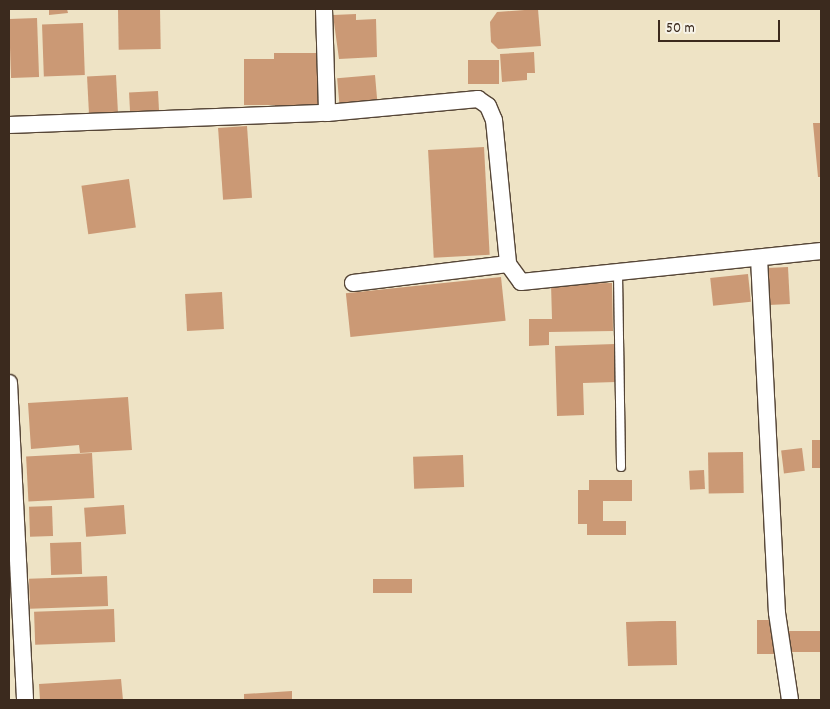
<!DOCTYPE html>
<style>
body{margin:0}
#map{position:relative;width:830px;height:709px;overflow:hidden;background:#eee3c5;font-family:Dekko,sans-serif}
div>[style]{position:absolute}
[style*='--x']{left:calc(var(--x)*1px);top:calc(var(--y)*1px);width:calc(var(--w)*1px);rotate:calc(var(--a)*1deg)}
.building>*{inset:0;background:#cb9975;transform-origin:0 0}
.roads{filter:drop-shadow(1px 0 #564637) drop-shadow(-1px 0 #564637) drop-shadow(0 1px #564637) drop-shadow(0 -1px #564637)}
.lane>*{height:8px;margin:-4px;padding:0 4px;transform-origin:4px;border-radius:4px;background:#fff}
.street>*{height:16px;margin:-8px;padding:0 8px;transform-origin:8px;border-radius:8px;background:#fff}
span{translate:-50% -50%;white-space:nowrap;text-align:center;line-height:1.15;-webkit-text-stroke:5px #f7f3e8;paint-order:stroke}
.frame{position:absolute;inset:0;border:10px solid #3b2a1e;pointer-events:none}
.scale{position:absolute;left:658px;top:20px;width:122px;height:22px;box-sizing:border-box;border:2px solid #3b2a1e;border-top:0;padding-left:6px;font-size:15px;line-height:18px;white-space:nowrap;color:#3b2a1e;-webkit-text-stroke:4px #f7f3e8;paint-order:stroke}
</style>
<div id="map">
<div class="building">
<div style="clip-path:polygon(49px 9px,67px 9px,68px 13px,49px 15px)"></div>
<div style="left:160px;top:9px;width:40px;height:42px;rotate:89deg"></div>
<div style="clip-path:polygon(538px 9px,541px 46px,498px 49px,491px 42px,490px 22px,497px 12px)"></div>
<div style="clip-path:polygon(356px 14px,356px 20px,376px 19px,377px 57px,339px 59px,333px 15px)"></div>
<div style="left:37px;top:18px;width:59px;height:28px;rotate:88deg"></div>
<div style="left:83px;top:23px;width:52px;height:41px;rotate:88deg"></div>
<div style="clip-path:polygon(534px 52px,535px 73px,527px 73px,527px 80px,502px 82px,500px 54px)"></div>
<div style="clip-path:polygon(274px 53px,325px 53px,325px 111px,275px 111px,275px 105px,244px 105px,244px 59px,274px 59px)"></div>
<div style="left:468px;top:60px;width:31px;height:24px"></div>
<div style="left:116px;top:75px;width:39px;height:29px;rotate:87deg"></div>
<div style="left:375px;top:75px;width:32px;height:38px;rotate:85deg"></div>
<div style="left:158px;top:91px;width:20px;height:29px;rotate:87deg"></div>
<div style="clip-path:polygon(813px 123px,821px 123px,821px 177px,818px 177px)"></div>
<div style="left:247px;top:126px;width:72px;height:29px;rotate:86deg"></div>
<div style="left:484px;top:147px;width:108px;height:56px;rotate:87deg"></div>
<div style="left:129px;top:179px;width:49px;height:48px;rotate:82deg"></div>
<div style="left:788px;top:267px;width:37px;height:21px;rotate:87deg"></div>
<div style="left:748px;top:274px;width:28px;height:38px;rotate:84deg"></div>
<div style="left:501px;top:277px;width:44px;height:156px;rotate:84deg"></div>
<div style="clip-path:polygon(612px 283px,613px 331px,549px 332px,549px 345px,529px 346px,529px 319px,552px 319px,551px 284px)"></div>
<div style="left:222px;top:292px;width:37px;height:37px;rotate:87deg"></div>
<div style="clip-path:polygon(615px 344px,616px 382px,583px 383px,584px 415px,557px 416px,555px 346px)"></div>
<div style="clip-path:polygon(128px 397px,132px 450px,80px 453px,79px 445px,31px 449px,28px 403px)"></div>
<div style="left:812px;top:440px;width:9px;height:28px"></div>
<div style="left:802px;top:448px;width:23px;height:21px;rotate:83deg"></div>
<div style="left:743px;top:452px;width:41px;height:35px;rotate:89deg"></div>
<div style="left:92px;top:453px;width:45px;height:66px;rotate:87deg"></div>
<div style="left:463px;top:455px;width:32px;height:50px;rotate:88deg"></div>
<div style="left:704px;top:470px;width:19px;height:15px;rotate:87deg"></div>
<div style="clip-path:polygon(589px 480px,632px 480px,632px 501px,603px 501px,603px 521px,626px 521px,626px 535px,587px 535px,587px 524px,578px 524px,578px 490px,589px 490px)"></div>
<div style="left:124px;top:505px;width:29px;height:40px;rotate:86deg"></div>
<div style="left:52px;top:506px;width:30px;height:23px;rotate:88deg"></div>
<div style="left:81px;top:542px;width:32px;height:31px;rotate:88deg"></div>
<div style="left:107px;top:576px;width:30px;height:78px;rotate:88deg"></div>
<div style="left:412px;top:579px;width:14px;height:39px;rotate:90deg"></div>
<div style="left:114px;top:609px;width:33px;height:80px;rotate:88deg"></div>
<div style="left:757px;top:620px;width:21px;height:34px"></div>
<div style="clip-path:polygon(661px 621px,676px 621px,677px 665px,628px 666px,626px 622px)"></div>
<div style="left:821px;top:631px;width:21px;height:33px;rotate:90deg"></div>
<div style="clip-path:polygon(121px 679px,123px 700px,40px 700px,39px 684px)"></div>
<div style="clip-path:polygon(292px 691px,292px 700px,244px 700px,244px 694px)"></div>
</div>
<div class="roads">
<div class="lane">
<div style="--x:618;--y:274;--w:193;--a:89.1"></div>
</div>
<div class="street">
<div style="--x:324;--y:9;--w:104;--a:88.3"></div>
<div style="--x:9;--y:125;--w:318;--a:-2.2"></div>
<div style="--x:327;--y:113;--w:152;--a:-5.3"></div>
<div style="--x:478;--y:99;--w:12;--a:35"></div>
<div style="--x:488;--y:106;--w:15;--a:67"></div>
<div style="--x:494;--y:120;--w:145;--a:84.4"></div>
<div style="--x:508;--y:264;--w:22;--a:54"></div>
<div style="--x:521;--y:282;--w:302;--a:-5.9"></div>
<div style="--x:759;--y:258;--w:355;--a:87.1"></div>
<div style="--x:777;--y:613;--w:88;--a:81.5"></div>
<div style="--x:353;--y:283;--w:156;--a:-7"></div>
<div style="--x:9;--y:383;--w:317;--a:87.1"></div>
</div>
</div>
<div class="frame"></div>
<div class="scale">50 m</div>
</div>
